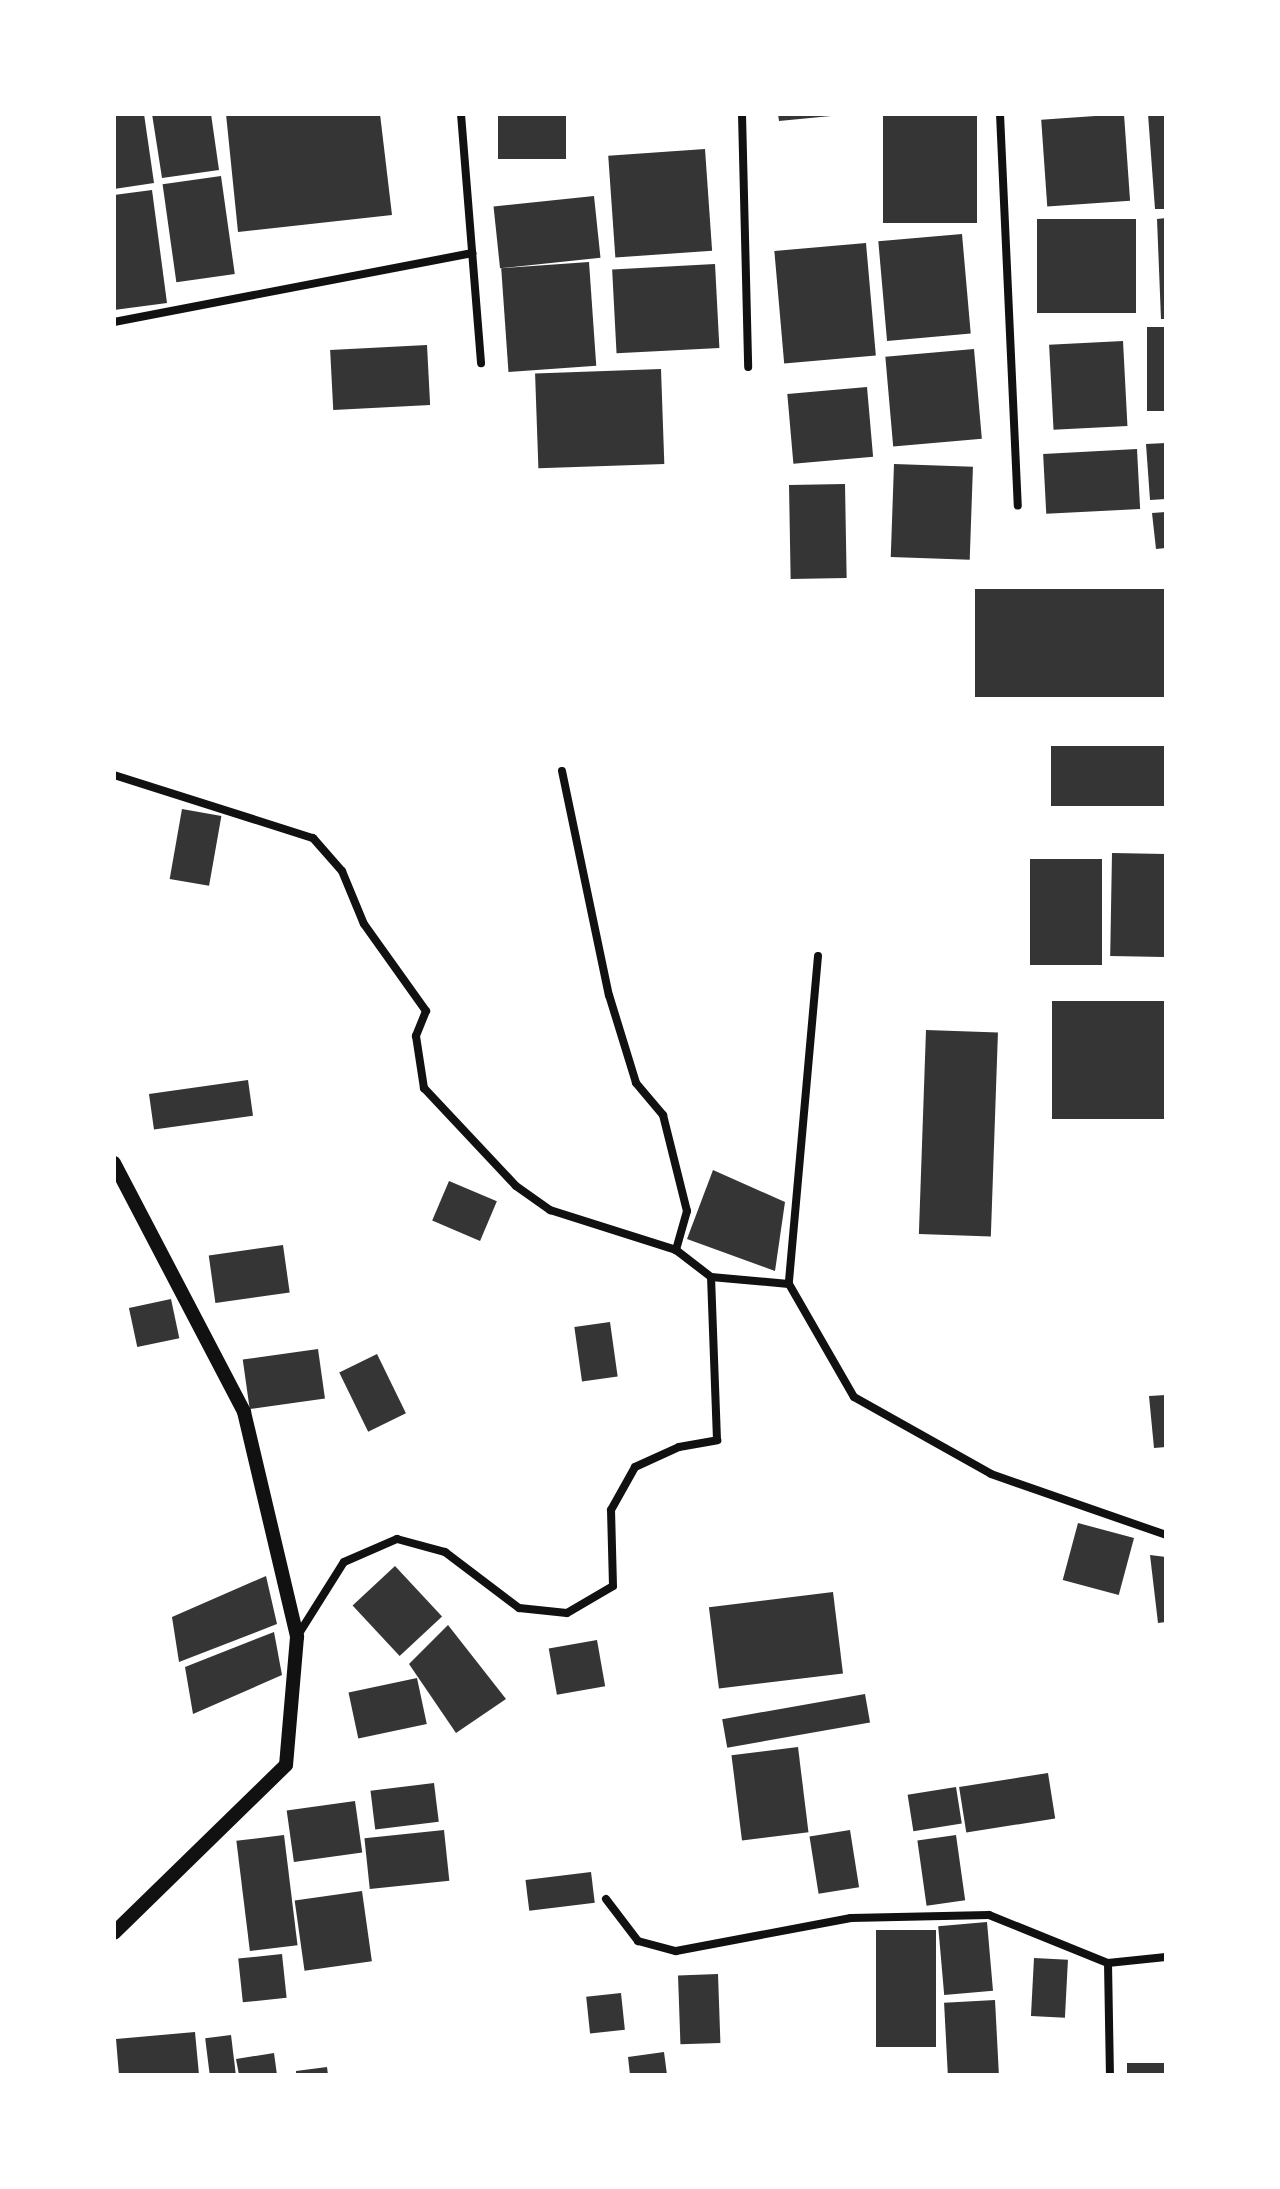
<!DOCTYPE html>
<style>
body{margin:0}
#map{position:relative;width:1280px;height:2189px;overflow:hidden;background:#fff;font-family:"Source Sans 3",sans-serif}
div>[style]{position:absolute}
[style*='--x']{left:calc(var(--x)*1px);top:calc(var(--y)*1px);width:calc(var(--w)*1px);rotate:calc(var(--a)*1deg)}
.building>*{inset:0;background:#353535;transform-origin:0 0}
.minor>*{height:8px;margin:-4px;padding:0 4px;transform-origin:4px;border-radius:4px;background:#111}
.tertiary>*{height:14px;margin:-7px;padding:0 7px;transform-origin:7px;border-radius:7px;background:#111}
span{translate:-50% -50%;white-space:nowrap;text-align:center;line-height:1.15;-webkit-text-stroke:6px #fff;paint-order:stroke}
.frame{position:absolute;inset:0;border:116px solid #fff;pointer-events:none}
</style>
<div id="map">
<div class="building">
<div style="clip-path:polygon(114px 114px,144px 114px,154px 183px,114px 189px)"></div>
<div style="clip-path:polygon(152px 114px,211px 114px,219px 170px,162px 178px)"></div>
<div style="clip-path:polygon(226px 114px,380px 114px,392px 215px,238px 232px)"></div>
<div style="left:498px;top:114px;width:68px;height:45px"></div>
<div style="clip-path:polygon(778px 114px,830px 114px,831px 116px,779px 121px)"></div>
<div style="left:883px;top:114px;width:94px;height:109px"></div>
<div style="left:1124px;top:114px;width:87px;height:83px;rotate:86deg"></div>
<div style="clip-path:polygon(1148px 114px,1166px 114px,1166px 209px,1155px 209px)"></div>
<div style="left:705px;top:149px;width:102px;height:97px;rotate:86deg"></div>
<div style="left:221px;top:176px;width:99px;height:59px;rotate:82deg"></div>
<div style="clip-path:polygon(152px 190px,167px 303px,114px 310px,114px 195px)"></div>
<div style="left:594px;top:196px;width:62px;height:101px;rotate:84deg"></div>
<div style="clip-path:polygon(1166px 218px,1166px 319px,1161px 319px,1157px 219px)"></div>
<div style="left:1037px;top:219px;width:99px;height:94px"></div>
<div style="left:962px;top:234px;width:100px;height:84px;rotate:85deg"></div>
<div style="left:866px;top:243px;width:113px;height:92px;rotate:85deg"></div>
<div style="left:589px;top:262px;width:104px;height:88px;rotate:86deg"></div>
<div style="left:715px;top:264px;width:84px;height:103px;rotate:87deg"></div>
<div style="left:1147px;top:327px;width:19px;height:84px"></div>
<div style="left:1123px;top:341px;width:85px;height:74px;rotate:87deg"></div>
<div style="left:427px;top:345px;width:60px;height:97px;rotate:87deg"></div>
<div style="left:974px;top:349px;width:90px;height:89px;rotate:85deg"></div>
<div style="left:661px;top:369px;width:95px;height:126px;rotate:88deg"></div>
<div style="left:867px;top:387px;width:70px;height:80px;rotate:85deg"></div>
<div style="clip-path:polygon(1166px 443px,1166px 499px,1150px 500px,1146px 444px)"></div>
<div style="left:1137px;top:449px;width:60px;height:94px;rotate:87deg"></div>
<div style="left:894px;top:464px;width:79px;height:93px;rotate:2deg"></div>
<div style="left:845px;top:484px;width:94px;height:56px;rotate:89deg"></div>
<div style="clip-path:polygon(1166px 512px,1166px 548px,1156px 549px,1152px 513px)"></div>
<div style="left:1166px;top:589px;width:108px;height:191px;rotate:90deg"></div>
<div style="left:1166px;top:746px;width:60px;height:115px;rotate:90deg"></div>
<div style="left:182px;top:809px;width:40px;height:71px;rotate:10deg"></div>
<div style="left:1112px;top:853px;width:54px;height:103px;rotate:1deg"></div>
<div style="left:1102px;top:859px;width:106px;height:72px;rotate:90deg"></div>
<div style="left:1052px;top:1001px;width:114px;height:118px"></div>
<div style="left:926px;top:1030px;width:72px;height:204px;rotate:2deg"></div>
<div style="left:248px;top:1080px;width:36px;height:100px;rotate:82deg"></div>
<div style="clip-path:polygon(713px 1170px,785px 1202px,775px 1271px,687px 1239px)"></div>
<div style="left:449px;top:1181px;width:52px;height:43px;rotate:23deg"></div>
<div style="left:283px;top:1245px;width:48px;height:75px;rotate:82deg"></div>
<div style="left:171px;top:1299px;width:40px;height:43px;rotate:78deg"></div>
<div style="left:610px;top:1322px;width:55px;height:36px;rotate:82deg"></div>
<div style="left:318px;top:1349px;width:50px;height:76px;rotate:82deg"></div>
<div style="left:377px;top:1354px;width:66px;height:42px;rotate:64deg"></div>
<div style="clip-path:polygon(1166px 1395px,1166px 1447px,1154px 1448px,1149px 1396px)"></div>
<div style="left:1078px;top:1523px;width:58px;height:59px;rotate:15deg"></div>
<div style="clip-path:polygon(1150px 1555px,1166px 1557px,1166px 1622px,1158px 1623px)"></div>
<div style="left:395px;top:1566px;width:69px;height:58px;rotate:47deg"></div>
<div style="clip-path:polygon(266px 1576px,277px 1624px,179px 1662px,172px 1617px)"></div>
<div style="left:833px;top:1592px;width:82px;height:125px;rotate:83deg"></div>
<div style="clip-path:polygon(448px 1625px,506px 1699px,456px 1733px,409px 1664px)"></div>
<div style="clip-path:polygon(274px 1632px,282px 1675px,193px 1714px,185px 1667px)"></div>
<div style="left:597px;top:1640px;width:47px;height:49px;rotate:80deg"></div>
<div style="left:417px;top:1678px;width:47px;height:70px;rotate:78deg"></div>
<div style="left:865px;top:1694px;width:29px;height:145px;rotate:80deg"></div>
<div style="left:798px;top:1747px;width:86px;height:67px;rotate:83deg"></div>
<div style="left:1048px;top:1773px;width:46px;height:90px;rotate:81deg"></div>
<div style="left:434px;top:1783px;width:39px;height:64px;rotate:83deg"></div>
<div style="left:956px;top:1787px;width:37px;height:49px;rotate:81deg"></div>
<div style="left:355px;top:1801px;width:52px;height:69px;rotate:82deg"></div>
<div style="left:444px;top:1830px;width:51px;height:80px;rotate:84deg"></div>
<div style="left:850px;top:1830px;width:58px;height:41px;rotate:81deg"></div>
<div style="left:284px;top:1835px;width:111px;height:48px;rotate:83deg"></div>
<div style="left:956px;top:1835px;width:66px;height:39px;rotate:82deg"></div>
<div style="left:591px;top:1872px;width:31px;height:66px;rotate:83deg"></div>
<div style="left:362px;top:1891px;width:71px;height:68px;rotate:82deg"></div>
<div style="left:987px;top:1922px;width:69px;height:49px;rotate:85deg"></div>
<div style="left:936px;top:1930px;width:117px;height:60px;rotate:90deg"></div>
<div style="left:282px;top:1954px;width:44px;height:44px;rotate:84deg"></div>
<div style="left:1034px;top:1958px;width:34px;height:58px;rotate:3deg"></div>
<div style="left:718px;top:1974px;width:69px;height:40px;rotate:88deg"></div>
<div style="left:621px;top:1993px;width:37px;height:35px;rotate:84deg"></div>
<div style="left:995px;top:2000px;width:75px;height:51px;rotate:87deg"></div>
<div style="clip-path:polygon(195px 2032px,199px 2075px,119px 2075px,116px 2039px)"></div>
<div style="left:231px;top:2035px;width:40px;height:26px;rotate:83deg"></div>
<div style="clip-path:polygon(664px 2052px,667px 2075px,630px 2075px,628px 2057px)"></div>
<div style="clip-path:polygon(274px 2053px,277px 2075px,239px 2075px,236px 2059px)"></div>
<div style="left:1127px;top:2063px;width:39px;height:12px"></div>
<div style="clip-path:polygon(327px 2067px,328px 2075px,296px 2075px,296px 2071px)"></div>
</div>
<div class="minor">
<div style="--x:461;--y:114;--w:250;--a:85.4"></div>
<div style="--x:742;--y:114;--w:253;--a:88.6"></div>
<div style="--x:1000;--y:114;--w:392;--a:87.4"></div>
<div style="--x:114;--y:322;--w:365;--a:-10.9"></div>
<div style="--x:562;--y:771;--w:229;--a:78.2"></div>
<div style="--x:609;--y:995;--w:92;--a:72.9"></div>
<div style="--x:636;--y:1083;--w:42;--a:49.8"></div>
<div style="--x:663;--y:1115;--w:99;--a:76"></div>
<div style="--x:687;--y:1211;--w:41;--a:105.8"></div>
<div style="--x:114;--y:775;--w:209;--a:17.6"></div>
<div style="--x:313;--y:838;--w:44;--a:48.7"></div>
<div style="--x:342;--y:871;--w:57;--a:67.5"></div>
<div style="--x:364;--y:924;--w:107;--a:54.5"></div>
<div style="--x:426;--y:1011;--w:27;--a:112"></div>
<div style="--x:416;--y:1036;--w:53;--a:81.3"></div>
<div style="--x:424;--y:1088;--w:134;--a:46.8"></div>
<div style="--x:516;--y:1186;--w:42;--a:35.2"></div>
<div style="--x:550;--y:1210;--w:132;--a:17.6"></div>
<div style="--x:676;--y:1250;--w:44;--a:37.6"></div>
<div style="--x:711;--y:1277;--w:78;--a:5.1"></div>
<div style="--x:818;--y:956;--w:329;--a:95.1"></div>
<div style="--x:789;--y:1284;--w:130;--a:60.1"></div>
<div style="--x:854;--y:1397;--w:157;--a:29.3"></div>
<div style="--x:991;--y:1474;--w:185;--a:19.2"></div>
<div style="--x:298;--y:1635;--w:86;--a:-57.8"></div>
<div style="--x:344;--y:1562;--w:58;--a:-23.5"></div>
<div style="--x:397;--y:1539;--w:50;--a:15.2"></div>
<div style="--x:445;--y:1552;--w:93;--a:37.1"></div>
<div style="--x:519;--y:1608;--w:48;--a:5.9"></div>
<div style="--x:567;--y:1613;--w:53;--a:-30.4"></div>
<div style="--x:613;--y:1586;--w:76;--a:-91.5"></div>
<div style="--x:611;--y:1510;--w:49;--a:-60.8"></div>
<div style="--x:635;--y:1467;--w:48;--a:-24.4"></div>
<div style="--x:679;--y:1447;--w:39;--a:-10"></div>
<div style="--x:717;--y:1440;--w:163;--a:-92.1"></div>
<div style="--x:606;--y:1899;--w:53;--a:52.7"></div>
<div style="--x:638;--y:1941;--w:39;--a:15"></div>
<div style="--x:676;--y:1951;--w:178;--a:-10.7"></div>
<div style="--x:851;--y:1918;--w:138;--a:-1.2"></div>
<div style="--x:989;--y:1915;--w:128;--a:22"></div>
<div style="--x:1108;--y:1963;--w:58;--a:-5.9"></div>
<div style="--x:1108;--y:1963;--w:112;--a:89"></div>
</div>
<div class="tertiary">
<div style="--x:114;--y:1163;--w:281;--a:62.4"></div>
<div style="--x:244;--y:1412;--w:231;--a:76.7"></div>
<div style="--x:297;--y:1637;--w:128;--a:94.9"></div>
<div style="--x:286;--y:1765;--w:240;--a:135.7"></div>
</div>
<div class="frame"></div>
</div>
